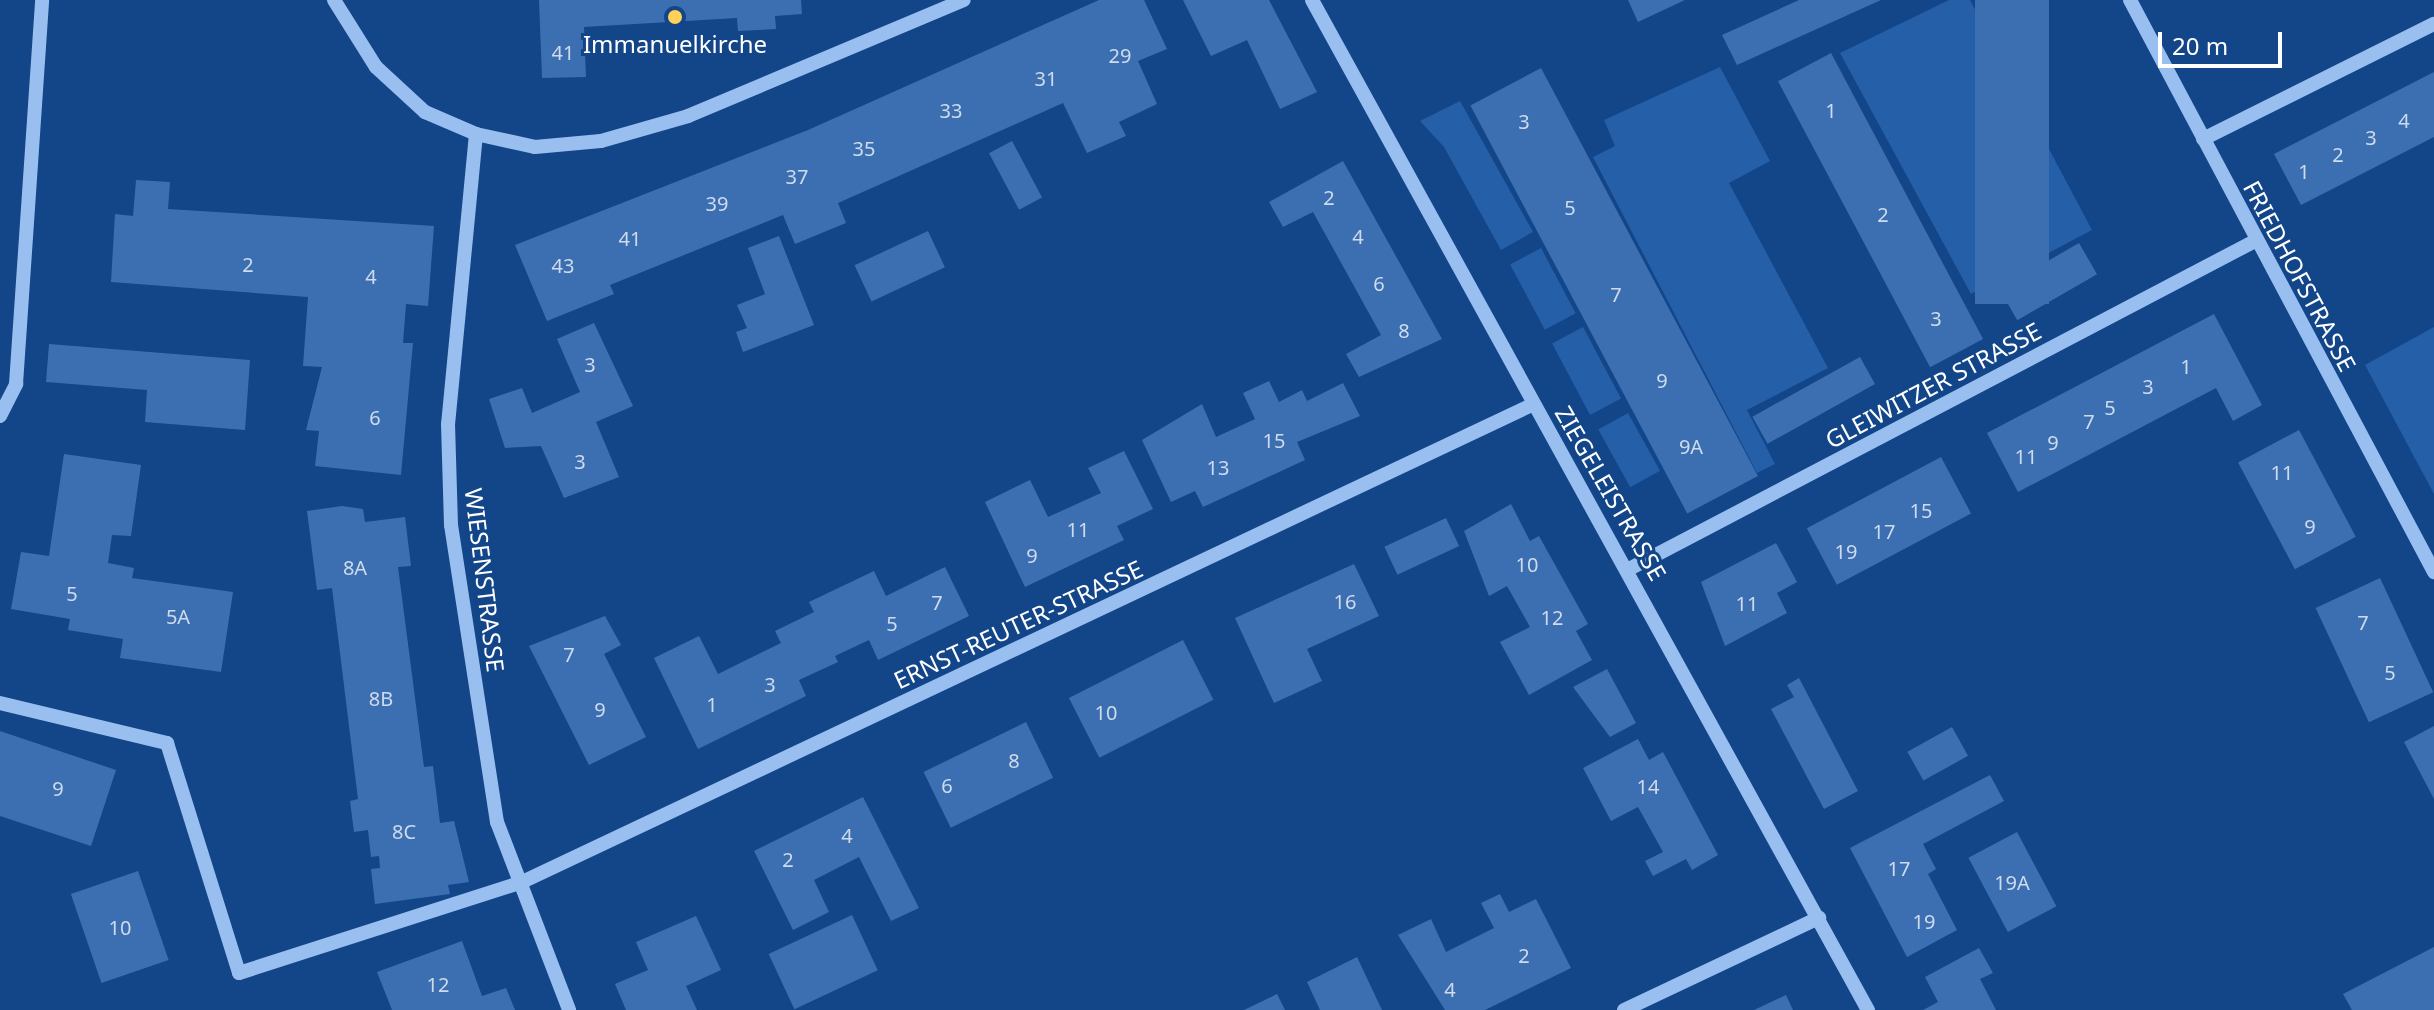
<!DOCTYPE html>
<style>
body{margin:0}
#map{position:relative;width:2434px;height:1010px;overflow:hidden;background:#134589;font-family:"Noto Sans",sans-serif}
div>[style]{position:absolute}
[style*='--x']{left:calc(var(--x)*1px);top:calc(var(--y)*1px);width:calc(var(--w)*1px);rotate:calc(var(--a)*1deg)}
.green>*{inset:0;background:#255fa8;transform-origin:0 0}
.building>*{inset:0;background:#3c6fb2;transform-origin:0 0}
.minor>*{height:14px;margin:-7px;padding:0 7px;transform-origin:7px;border-radius:7px;background:#99bff0}
.dots>*{width:22px;height:22px;translate:-50% -50%;box-sizing:border-box;border:4px solid #134589;border-radius:50%}
span{translate:-50% -50%;white-space:nowrap;text-align:center;line-height:1.15;-webkit-text-stroke:6px #134589;paint-order:stroke}
.number-label{font-size:20px;color:#cedbec}
.number-label span{-webkit-text-stroke-width:0}
.poi-label{font-size:24px;color:#fff}
.street-label{font-size:24px;color:#fff}
.scale{position:absolute;left:2158px;top:32px;width:124px;height:36px;box-sizing:border-box;border:4px solid #fff;border-top:0;padding-left:10px;font-size:24px;line-height:28px;white-space:nowrap;color:#fff;-webkit-text-stroke:6px #134589;paint-order:stroke}
</style>
<div id="map">
<div class="green">
<div style="clip-path:polygon(1949px 0,1970px 0,2092px 230px,1971px 294px,1840px 53px)"></div>
<div style="clip-path:polygon(1720px 67px,1770px 161px,1729px 183px,1828px 368px,1747px 410px,1775px 464px,1757px 473px,1593px 157px,1615px 146px,1604px 120px)"></div>
<div style="clip-path:polygon(1460px 101px,1533px 232px,1501px 250px,1444px 147px,1420px 121px)"></div>
<div style="left:1541px;top:248px;width:74px;height:35px;rotate:62deg"></div>
<div style="left:1583px;top:327px;width:81px;height:35px;rotate:62deg"></div>
<div style="clip-path:polygon(2434px 327px,2434px 494px,2365px 365px)"></div>
<div style="left:1628px;top:413px;width:66px;height:34px;rotate:61deg"></div>
</div>
<div class="building">
<div style="clip-path:polygon(539px 0,801px 0,802px 14px,775px 16px,776px 29px,738px 31px,737px 18px,584px 27px,586px 77px,542px 78px)"></div>
<div style="clip-path:polygon(1099px 0,1144px 0,1167px 49px,1138px 61px,1157px 104px,1119px 122px,1126px 136px,1087px 153px,1063px 103px,838px 203px,846px 223px,795px 244px,783px 215px,610px 285px,614px 294px,547px 321px,515px 245px,808px 130px)"></div>
<div style="clip-path:polygon(1183px 0,1269px 0,1317px 92px,1280px 109px,1247px 40px,1211px 56px)"></div>
<div style="clip-path:polygon(1628px 0,1685px 0,1638px 22px)"></div>
<div style="clip-path:polygon(1799px 0,1881px 0,1737px 65px,1722px 35px)"></div>
<div style="left:1975px;top:0;width:74px;height:304px"></div>
<div style="left:1831px;top:53px;width:324px;height:60px;rotate:62deg"></div>
<div style="left:1541px;top:68px;width:462px;height:80px;rotate:62deg"></div>
<div style="clip-path:polygon(2434px 72px,2434px 137px,2301px 205px,2274px 154px)"></div>
<div style="left:1012px;top:141px;width:64px;height:26px;rotate:62deg"></div>
<div style="clip-path:polygon(1343px 161px,1442px 339px,1359px 377px,1346px 354px,1381px 335px,1313px 212px,1283px 227px,1269px 202px)"></div>
<div style="clip-path:polygon(136px 180px,170px 182px,168px 209px,434px 226px,428px 306px,406px 304px,403px 343px,413px 343px,401px 475px,315px 466px,319px 431px,306px 430px,322px 367px,303px 366px,308px 297px,111px 282px,115px 214px,133px 216px)"></div>
<div style="left:928px;top:231px;width:40px;height:81px;rotate:65deg"></div>
<div style="clip-path:polygon(779px 236px,814px 325px,743px 352px,736px 332px,747px 328px,737px 305px,765px 294px,748px 248px)"></div>
<div style="left:2079px;top:243px;width:36px;height:92px;rotate:60deg"></div>
<div style="clip-path:polygon(2214px 314px,2262px 405px,2233px 421px,2216px 388px,2018px 492px,1987px 433px)"></div>
<div style="clip-path:polygon(594px 323px,633px 406px,596px 422px,619px 477px,564px 498px,541px 446px,505px 448px,489px 399px,522px 388px,532px 413px,580px 392px,557px 339px)"></div>
<div style="clip-path:polygon(49px 344px,250px 360px,245px 430px,145px 422px,147px 390px,46px 382px)"></div>
<div style="left:1860px;top:357px;width:31px;height:123px;rotate:61deg"></div>
<div style="clip-path:polygon(1269px 381px,1279px 402px,1302px 390px,1307px 401px,1343px 383px,1360px 416px,1297px 442px,1305px 460px,1203px 507px,1195px 491px,1171px 502px,1142px 440px,1202px 404px,1216px 437px,1255px 419px,1243px 393px)"></div>
<div style="left:2299px;top:430px;width:121px;height:69px;rotate:62deg"></div>
<div style="clip-path:polygon(1124px 451px,1153px 509px,1117px 526px,1124px 540px,1025px 587px,985px 502px,1030px 480px,1048px 517px,1101px 493px,1088px 468px)"></div>
<div style="clip-path:polygon(64px 454px,141px 465px,131px 536px,112px 535px,108px 563px,134px 568px,132px 578px,233px 592px,221px 672px,120px 658px,123px 639px,68px 630px,70px 619px,11px 609px,21px 552px,49px 556px)"></div>
<div style="left:1941px;top:457px;width:64px;height:152px;rotate:62deg"></div>
<div style="clip-path:polygon(1511px 504px,1530px 541px,1539px 536px,1588px 624px,1576px 631px,1592px 660px,1529px 695px,1500px 642px,1530px 627px,1507px 586px,1489px 596px,1464px 531px)"></div>
<div style="clip-path:polygon(342px 506px,363px 509px,365px 522px,405px 517px,411px 566px,398px 567px,424px 767px,433px 766px,440px 823px,454px 821px,469px 882px,448px 885px,450px 894px,375px 904px,371px 869px,380px 868px,379px 856px,371px 857px,368px 830px,354px 832px,350px 801px,358px 799px,332px 588px,317px 590px,307px 511px)"></div>
<div style="left:1446px;top:518px;width:31px;height:68px;rotate:65deg"></div>
<div style="clip-path:polygon(1776px 543px,1797px 582px,1777px 593px,1787px 613px,1725px 646px,1701px 582px)"></div>
<div style="clip-path:polygon(1354px 564px,1379px 616px,1307px 649px,1322px 681px,1274px 703px,1235px 618px)"></div>
<div style="clip-path:polygon(945px 567px,969px 616px,878px 660px,869px 640px,835px 656px,838px 662px,799px 680px,806px 696px,698px 749px,654px 658px,699px 636px,718px 674px,781px 643px,775px 631px,814px 612px,809px 602px,874px 571px,886px 596px)"></div>
<div style="left:2380px;top:578px;width:126px;height:71px;rotate:65deg"></div>
<div style="clip-path:polygon(605px 616px,621px 645px,604px 654px,646px 737px,589px 765px,529px 646px)"></div>
<div style="left:1183px;top:640px;width:67px;height:128px;rotate:63deg"></div>
<div style="clip-path:polygon(1607px 669px,1636px 723px,1610px 737px,1573px 687px)"></div>
<div style="clip-path:polygon(1799px 678px,1858px 791px,1824px 809px,1771px 709px,1794px 697px,1787px 685px)"></div>
<div style="left:1026px;top:722px;width:62px;height:114px;rotate:64deg"></div>
<div style="clip-path:polygon(2434px 726px,2434px 799px,2404px 742px)"></div>
<div style="left:1952px;top:727px;width:33px;height:51px;rotate:61deg"></div>
<div style="clip-path:polygon(0 731px,116px 770px,91px 846px,0 816px)"></div>
<div style="clip-path:polygon(1638px 739px,1649px 760px,1663px 752px,1718px 855px,1692px 870px,1686px 859px,1653px 876px,1645px 861px,1663px 852px,1638px 807px,1611px 821px,1583px 768px)"></div>
<div style="clip-path:polygon(1990px 775px,2004px 801px,1923px 844px,1936px 869px,1928px 874px,1957px 930px,1907px 957px,1850px 848px)"></div>
<div style="clip-path:polygon(863px 797px,919px 908px,891px 921px,859px 857px,814px 880px,829px 912px,793px 930px,754px 851px)"></div>
<div style="left:2017px;top:832px;width:84px;height:55px;rotate:62deg"></div>
<div style="left:138px;top:871px;width:94px;height:71px;rotate:71deg"></div>
<div style="clip-path:polygon(1500px 894px,1509px 912px,1536px 899px,1571px 968px,1485px 1010px,1445px 1010px,1398px 935px,1431px 919px,1446px 952px,1494px 928px,1481px 903px)"></div>
<div style="left:852px;top:915px;width:61px;height:92px;rotate:65deg"></div>
<div style="clip-path:polygon(696px 916px,721px 970px,686px 986px,697px 1010px,626px 1010px,615px 984px,648px 970px,636px 942px)"></div>
<div style="clip-path:polygon(462px 941px,482px 996px,506px 988px,515px 1010px,392px 1010px,377px 972px)"></div>
<div style="clip-path:polygon(2434px 947px,2434px 1010px,2352px 1010px,2343px 994px)"></div>
<div style="clip-path:polygon(1979px 948px,1993px 973px,1980px 979px,1996px 1010px,1923px 1010px,1938px 1002px,1925px 977px)"></div>
<div style="clip-path:polygon(1357px 957px,1382px 1010px,1320px 1010px,1307px 982px)"></div>
<div style="clip-path:polygon(1277px 994px,1285px 1010px,1244px 1010px)"></div>
<div style="clip-path:polygon(1786px 995px,1793px 1010px,1754px 1010px)"></div>
</div>
<div class="minor">
<div style="--x:334;--y:0;--w:79;--a:57.9"></div>
<div style="--x:376;--y:67;--w:67;--a:42.6"></div>
<div style="--x:425;--y:112;--w:56;--a:23.3"></div>
<div style="--x:476;--y:134;--w:60;--a:12.4"></div>
<div style="--x:535;--y:147;--w:66;--a:-5.2"></div>
<div style="--x:601;--y:141;--w:91;--a:-16"></div>
<div style="--x:688;--y:116;--w:299;--a:-22.8"></div>
<div style="--x:1312;--y:0;--w:1153;--a:61.17"></div>
<div style="--x:2130;--y:0;--w:648;--a:62.01"></div>
<div style="--x:476;--y:134;--w:291;--a:95.5"></div>
<div style="--x:448;--y:424;--w:101;--a:88.3"></div>
<div style="--x:451;--y:525;--w:301;--a:81.2"></div>
<div style="--x:497;--y:822;--w:201;--a:69"></div>
<div style="--x:2203;--y:139;--w:258;--a:-26.5"></div>
<div style="--x:0;--y:416;--w:36;--a:-63"></div>
<div style="--x:16;--y:384;--w:385;--a:-86.1"></div>
<div style="--x:1631;--y:568;--w:704;--a:-27.66"></div>
<div style="--x:0;--y:703;--w:172;--a:13.5"></div>
<div style="--x:167;--y:743;--w:241;--a:72.6"></div>
<div style="--x:239;--y:973;--w:295;--a:-17.8"></div>
<div style="--x:520;--y:883;--w:1121;--a:-25.29"></div>
<div style="--x:1624;--y:1010;--w:216;--a:-25.3"></div>
</div>
<div class="dots">
<div style="left:675px;top:17px;background:#ffd158"></div>
</div>
<div class="number-label">
<span style="left:563px;top:52px">41</span>
<span style="left:1120px;top:55px">29</span>
<span style="left:1046px;top:78px">31</span>
<span style="left:951px;top:110px">33</span>
<span style="left:1831px;top:110px">1</span>
<span style="left:2404px;top:120px">4</span>
<span style="left:1524px;top:121px">3</span>
<span style="left:2371px;top:137px">3</span>
<span style="left:864px;top:148px">35</span>
<span style="left:2338px;top:154px">2</span>
<span style="left:2304px;top:171px">1</span>
<span style="left:797px;top:176px">37</span>
<span style="left:1329px;top:197px">2</span>
<span style="left:717px;top:203px">39</span>
<span style="left:1570px;top:207px">5</span>
<span style="left:1883px;top:214px">2</span>
<span style="left:1358px;top:236px">4</span>
<span style="left:630px;top:238px">41</span>
<span style="left:248px;top:264px">2</span>
<span style="left:563px;top:265px">43</span>
<span style="left:371px;top:276px">4</span>
<span style="left:1379px;top:283px">6</span>
<span style="left:1616px;top:294px">7</span>
<span style="left:1936px;top:318px">3</span>
<span style="left:1404px;top:330px">8</span>
<span style="left:590px;top:364px">3</span>
<span style="left:2186px;top:366px">1</span>
<span style="left:1662px;top:380px">9</span>
<span style="left:2148px;top:386px">3</span>
<span style="left:2110px;top:407px">5</span>
<span style="left:375px;top:417px">6</span>
<span style="left:2089px;top:421px">7</span>
<span style="left:1274px;top:440px">15</span>
<span style="left:2053px;top:442px">9</span>
<span style="left:1691px;top:446px">9A</span>
<span style="left:2026px;top:456px">11</span>
<span style="left:580px;top:461px">3</span>
<span style="left:1218px;top:467px">13</span>
<span style="left:2282px;top:472px">11</span>
<span style="left:1921px;top:510px">15</span>
<span style="left:2310px;top:526px">9</span>
<span style="left:1078px;top:529px">11</span>
<span style="left:1884px;top:531px">17</span>
<span style="left:1846px;top:551px">19</span>
<span style="left:1032px;top:555px">9</span>
<span style="left:1527px;top:564px">10</span>
<span style="left:355px;top:567px">8A</span>
<span style="left:72px;top:593px">5</span>
<span style="left:1345px;top:601px">16</span>
<span style="left:937px;top:602px">7</span>
<span style="left:1747px;top:603px">11</span>
<span style="left:178px;top:616px">5A</span>
<span style="left:1552px;top:617px">12</span>
<span style="left:2363px;top:622px">7</span>
<span style="left:892px;top:623px">5</span>
<span style="left:569px;top:654px">7</span>
<span style="left:2390px;top:672px">5</span>
<span style="left:770px;top:684px">3</span>
<span style="left:381px;top:698px">8B</span>
<span style="left:712px;top:704px">1</span>
<span style="left:600px;top:709px">9</span>
<span style="left:1106px;top:712px">10</span>
<span style="left:1014px;top:760px">8</span>
<span style="left:947px;top:785px">6</span>
<span style="left:1648px;top:786px">14</span>
<span style="left:58px;top:788px">9</span>
<span style="left:404px;top:831px">8C</span>
<span style="left:847px;top:835px">4</span>
<span style="left:788px;top:859px">2</span>
<span style="left:1899px;top:868px">17</span>
<span style="left:2012px;top:882px">19A</span>
<span style="left:1924px;top:921px">19</span>
<span style="left:120px;top:927px">10</span>
<span style="left:1524px;top:955px">2</span>
<span style="left:438px;top:984px">12</span>
<span style="left:1450px;top:989px">4</span>
</div>
<div class="poi-label">
<span style="left:675px;top:44px">Immanuelkirche</span>
</div>
<div class="street-label">
<span style="left:2300px;top:276px;rotate:62deg">FRIEDHOFSTRASSE</span>
<span style="left:1933px;top:385px;rotate:-28deg">GLEIWITZER STRASSE</span>
<span style="left:1611px;top:493px;rotate:60deg">ZIEGELEISTRASSE</span>
<span style="left:485px;top:580px;rotate:83deg">WIESENSTRASSE</span>
<span style="left:1018px;top:624px;rotate:-25deg">ERNST-REUTER-STRASSE</span>
</div>
<div class="scale">20 m</div>
</div>
